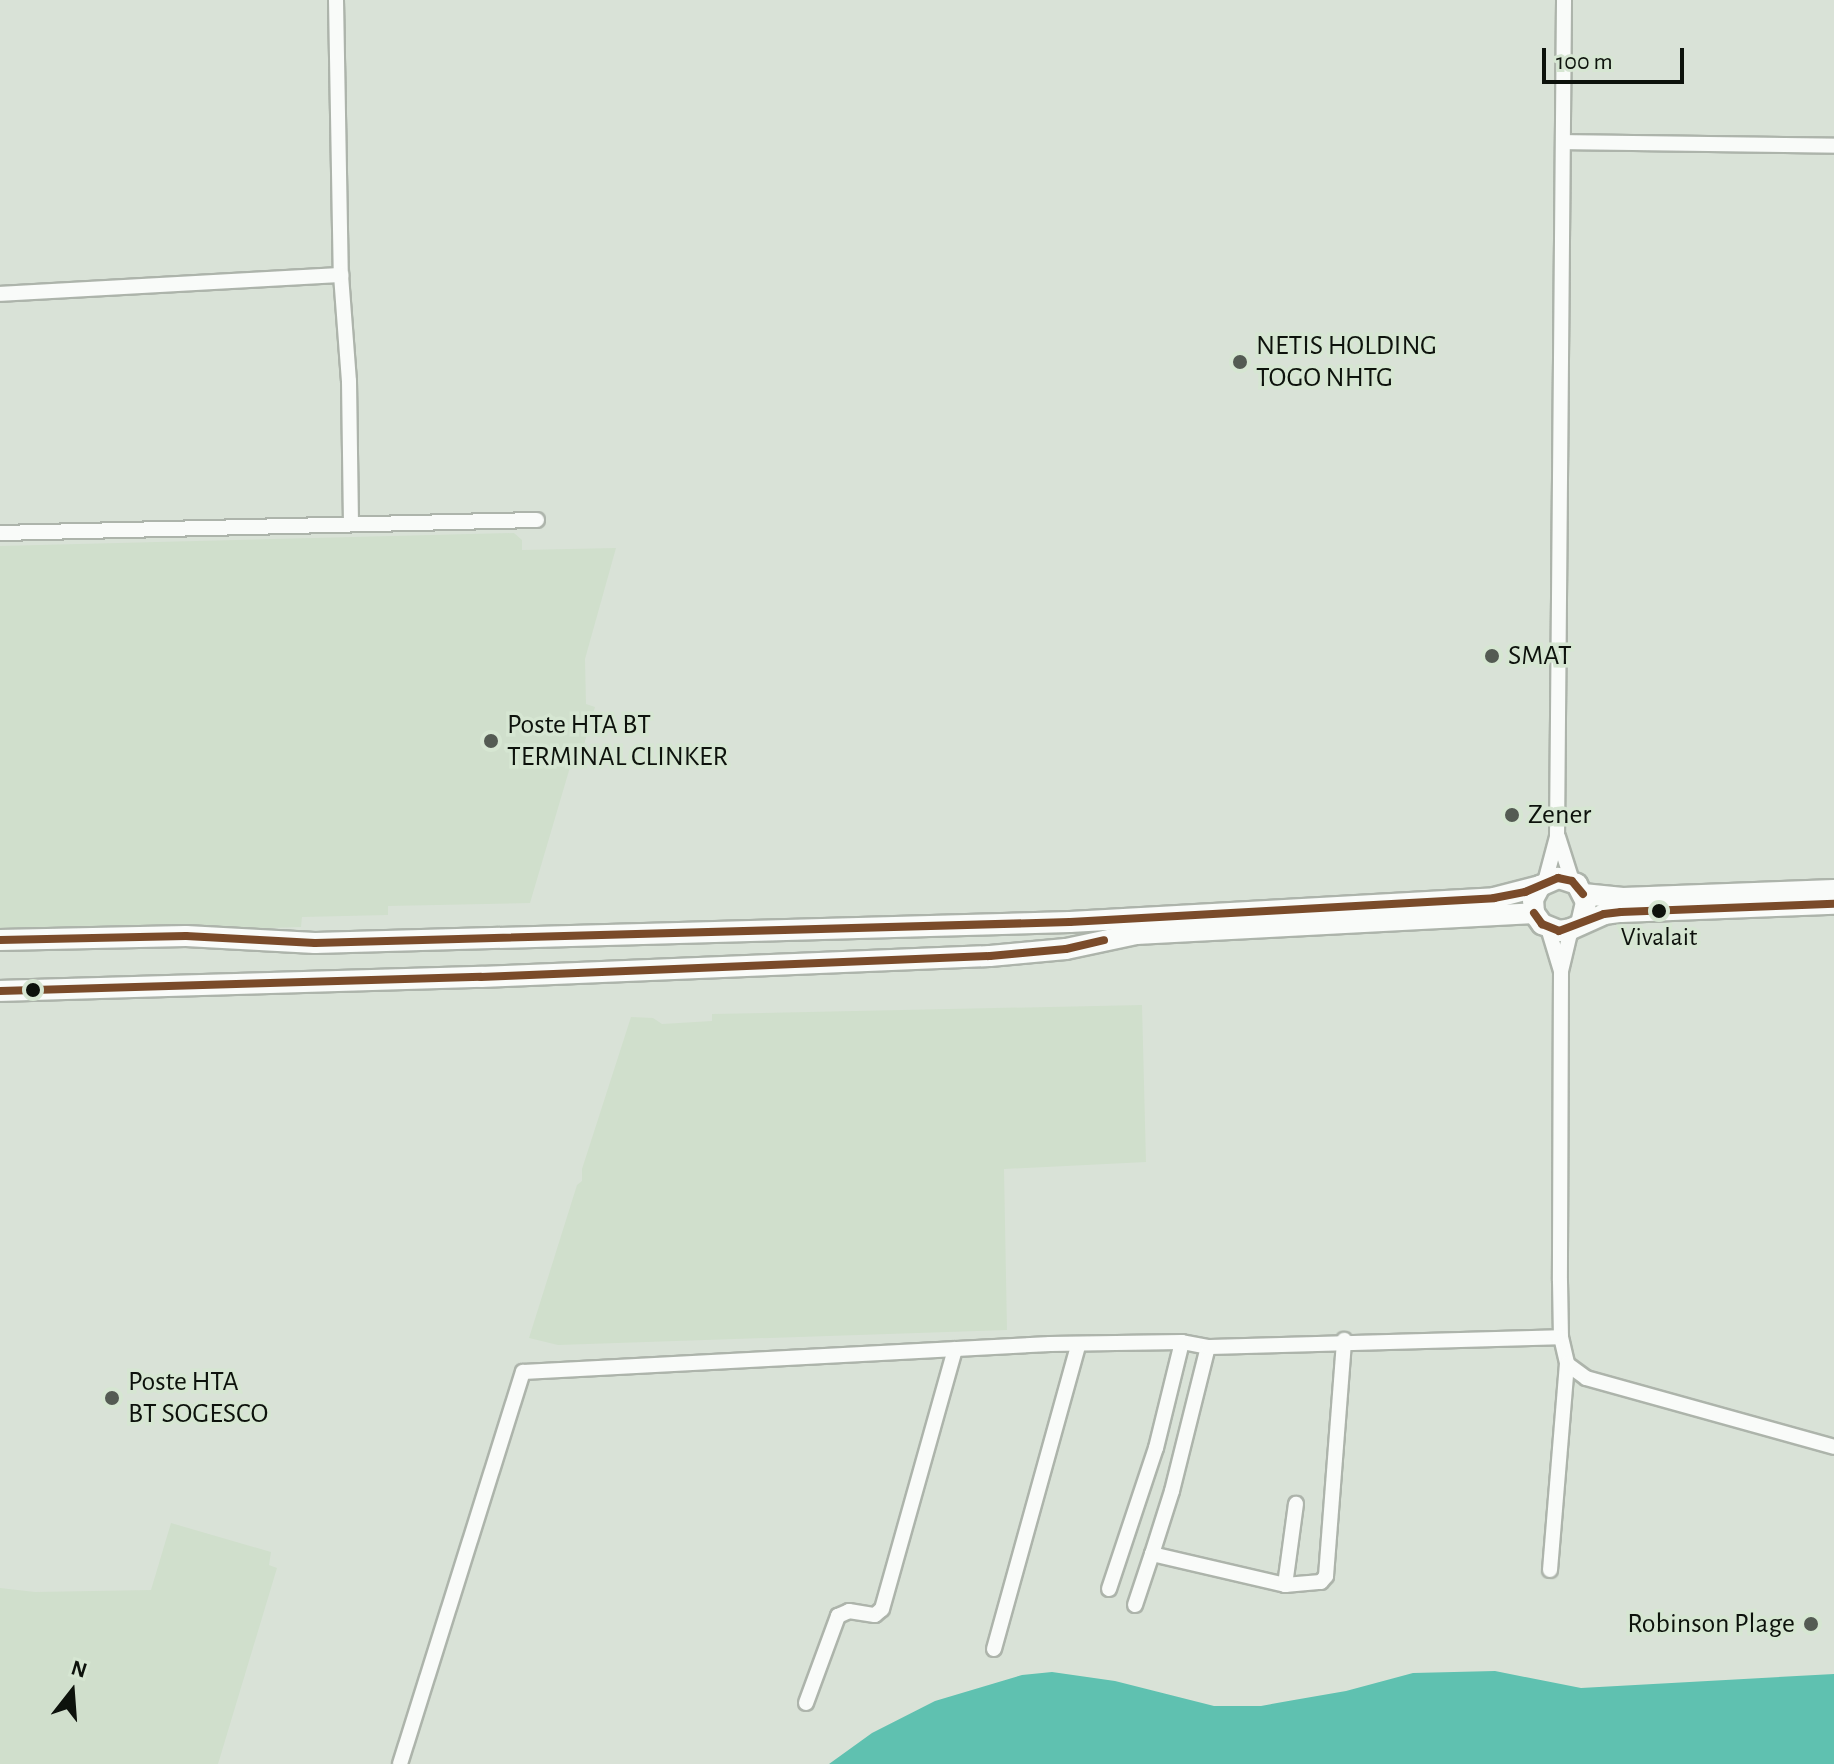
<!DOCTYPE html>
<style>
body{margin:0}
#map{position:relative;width:1834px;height:1764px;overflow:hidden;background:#d9e2d7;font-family:"Alegreya Sans",sans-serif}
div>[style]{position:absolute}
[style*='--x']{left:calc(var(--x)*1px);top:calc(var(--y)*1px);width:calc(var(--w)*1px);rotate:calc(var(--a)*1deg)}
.built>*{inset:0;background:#d0dfcc}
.water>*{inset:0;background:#5fc1b0}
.roads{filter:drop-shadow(2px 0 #adb4ab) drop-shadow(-2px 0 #adb4ab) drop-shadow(0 2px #adb4ab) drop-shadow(0 -2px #adb4ab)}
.minor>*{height:14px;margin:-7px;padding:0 7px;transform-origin:7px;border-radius:7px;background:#f9fbf9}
.highway>*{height:20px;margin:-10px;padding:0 10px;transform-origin:10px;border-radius:10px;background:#f9fbf9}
.bus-1>*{height:8px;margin:-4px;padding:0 4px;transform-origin:4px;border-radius:4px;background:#7a4b2a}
.dots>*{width:22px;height:22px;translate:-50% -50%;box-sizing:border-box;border:4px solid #d6e6d2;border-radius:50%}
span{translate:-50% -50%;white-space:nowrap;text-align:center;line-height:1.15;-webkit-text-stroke:7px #d6e6d2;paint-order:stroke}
.bus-label{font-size:26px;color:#0d120c}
.poi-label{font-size:28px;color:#0d120c}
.left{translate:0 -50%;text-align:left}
.right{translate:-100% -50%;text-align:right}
.north{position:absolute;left:32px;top:1652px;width:80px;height:80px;-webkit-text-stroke:6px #d6e6d2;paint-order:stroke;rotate:17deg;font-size:22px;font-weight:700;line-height:32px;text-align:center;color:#0d120c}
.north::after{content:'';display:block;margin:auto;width:28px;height:36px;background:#0d120c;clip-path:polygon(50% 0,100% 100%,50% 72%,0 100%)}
.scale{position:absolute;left:1542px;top:48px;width:142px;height:36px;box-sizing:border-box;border:4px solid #0d120c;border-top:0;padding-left:10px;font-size:24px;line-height:28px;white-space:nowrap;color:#0d120c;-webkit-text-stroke:6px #d6e6d2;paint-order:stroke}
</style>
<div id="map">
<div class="built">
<div style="clip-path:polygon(514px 533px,522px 540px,522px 550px,616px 548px,585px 659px,586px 704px,595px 707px,580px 758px,573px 757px,530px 903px,388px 906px,388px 915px,302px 917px,301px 927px,0 936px,0 546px)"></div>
<div style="clip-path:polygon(1142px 1005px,1146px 1162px,1004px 1169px,1007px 1330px,558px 1345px,529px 1338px,577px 1185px,582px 1181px,582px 1169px,631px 1017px,653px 1018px,662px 1024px,712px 1021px,712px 1014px)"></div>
<div style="clip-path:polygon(171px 1523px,271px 1552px,269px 1565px,277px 1568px,218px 1764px,0 1764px,0 1588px,35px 1592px,151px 1590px)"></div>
</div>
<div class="water">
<div style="clip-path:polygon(1495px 1671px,1581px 1688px,1834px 1674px,1834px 1764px,829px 1764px,872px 1733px,935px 1701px,1022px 1675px,1052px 1672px,1115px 1681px,1214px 1706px,1261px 1706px,1294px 1700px,1346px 1691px,1413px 1673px)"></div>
</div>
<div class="roads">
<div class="minor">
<div style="--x:336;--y:0;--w:275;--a:89"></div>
<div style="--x:341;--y:275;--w:106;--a:85.7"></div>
<div style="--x:349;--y:381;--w:141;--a:89.2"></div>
<div style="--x:1564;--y:142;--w:270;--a:0.8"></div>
<div style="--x:0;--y:294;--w:342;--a:-3.2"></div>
<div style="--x:0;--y:533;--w:537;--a:-1.39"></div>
<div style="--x:1558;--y:837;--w:46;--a:72.3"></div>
<div style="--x:1545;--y:882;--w:47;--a:-75.1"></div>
<div style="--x:1557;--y:837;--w:837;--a:-89.52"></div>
<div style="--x:1548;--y:928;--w:45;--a:73.2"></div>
<div style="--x:1571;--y:929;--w:43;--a:103.4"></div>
<div style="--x:1561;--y:971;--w:310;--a:90.2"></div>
<div style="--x:1560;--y:1281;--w:56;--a:89"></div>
<div style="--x:1561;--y:1337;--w:28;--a:77"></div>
<div style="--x:1567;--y:1364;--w:24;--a:36"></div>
<div style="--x:1586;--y:1378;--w:257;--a:15.5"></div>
<div style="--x:1152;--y:1554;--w:66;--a:-72.4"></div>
<div style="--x:1172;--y:1491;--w:148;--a:-76"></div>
<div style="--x:1550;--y:1570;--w:207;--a:-85.3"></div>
<div style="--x:1285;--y:1585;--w:82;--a:-82.3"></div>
<div style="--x:1109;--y:1589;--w:149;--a:-71.6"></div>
<div style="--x:1156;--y:1448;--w:109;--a:-76.2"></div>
<div style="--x:1135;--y:1605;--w:54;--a:-71.6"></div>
<div style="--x:1152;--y:1554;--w:137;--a:13.1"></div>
<div style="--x:1285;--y:1585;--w:36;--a:-5"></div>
<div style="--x:1321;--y:1582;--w:8;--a:-50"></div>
<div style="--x:1326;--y:1576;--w:237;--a:-85.6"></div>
<div style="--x:994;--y:1649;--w:314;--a:-74.5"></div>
<div style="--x:806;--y:1703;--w:93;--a:-69.8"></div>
<div style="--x:838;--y:1616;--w:12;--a:-24"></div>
<div style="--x:849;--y:1611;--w:26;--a:9"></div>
<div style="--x:875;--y:1615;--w:9;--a:-41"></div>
<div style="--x:882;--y:1609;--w:270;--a:-74.3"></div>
<div style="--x:400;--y:1764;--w:411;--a:-72.6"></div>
<div style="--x:523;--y:1372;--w:528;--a:-3.04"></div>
<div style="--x:1050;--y:1344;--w:132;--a:-0.9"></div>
<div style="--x:1182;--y:1342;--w:26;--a:11"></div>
<div style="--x:1208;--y:1347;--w:353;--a:-1.6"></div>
</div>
<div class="highway">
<div style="--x:1583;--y:894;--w:40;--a:5.7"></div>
<div style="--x:1623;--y:898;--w:211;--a:-2.2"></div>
<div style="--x:1581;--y:924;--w:23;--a:-77"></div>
<div style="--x:1586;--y:902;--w:20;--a:-117"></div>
<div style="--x:1577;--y:884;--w:20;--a:-162"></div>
<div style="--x:1558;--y:878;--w:20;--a:156"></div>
<div style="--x:1540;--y:886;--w:15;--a:118"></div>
<div style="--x:1533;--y:899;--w:14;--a:86"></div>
<div style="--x:1534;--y:913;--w:14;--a:54"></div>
<div style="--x:1542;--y:924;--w:18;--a:22"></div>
<div style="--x:1559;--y:931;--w:12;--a:-9"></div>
<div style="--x:1571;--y:929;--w:36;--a:-24"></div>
<div style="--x:1604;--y:914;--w:17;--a:-7"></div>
<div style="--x:1621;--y:912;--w:213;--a:-2.2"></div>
<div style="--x:0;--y:940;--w:186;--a:-1.2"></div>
<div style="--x:186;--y:936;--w:129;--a:3.1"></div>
<div style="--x:315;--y:943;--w:755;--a:-1.59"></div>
<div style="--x:1070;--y:922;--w:425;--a:-3.2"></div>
<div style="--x:1494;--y:898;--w:48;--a:-14.6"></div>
<div style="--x:0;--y:991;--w:481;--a:-1.7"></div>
<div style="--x:481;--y:977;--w:509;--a:-2.36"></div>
<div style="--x:990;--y:956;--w:76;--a:-5.3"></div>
<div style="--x:1066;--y:949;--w:72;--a:-12.1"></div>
<div style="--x:1136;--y:934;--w:399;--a:-3"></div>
</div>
</div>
<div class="bus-1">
<div style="--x:1534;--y:913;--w:14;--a:54"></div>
<div style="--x:1542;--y:924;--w:18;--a:22"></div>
<div style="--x:1559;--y:931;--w:48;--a:-20.7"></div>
<div style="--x:1604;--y:914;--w:17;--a:-7"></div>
<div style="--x:1621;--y:912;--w:213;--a:-2.2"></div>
<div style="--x:0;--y:940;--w:186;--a:-1.2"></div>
<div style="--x:186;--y:936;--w:129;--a:3.1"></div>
<div style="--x:315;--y:943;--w:755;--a:-1.59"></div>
<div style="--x:1070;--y:922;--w:425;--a:-3.2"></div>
<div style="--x:1494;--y:898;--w:32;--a:-11"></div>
<div style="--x:1525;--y:892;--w:36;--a:-23"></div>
<div style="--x:1558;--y:878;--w:14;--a:12"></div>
<div style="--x:1572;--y:881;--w:17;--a:50"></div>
<div style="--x:0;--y:991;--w:481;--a:-1.7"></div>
<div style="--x:481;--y:977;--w:509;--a:-2.36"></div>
<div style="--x:990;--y:956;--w:76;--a:-5.3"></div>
<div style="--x:1066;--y:949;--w:39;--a:-13"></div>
</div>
<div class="dots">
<div style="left:1240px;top:362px;background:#545b53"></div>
<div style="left:1492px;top:656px;background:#545b53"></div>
<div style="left:491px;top:741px;background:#545b53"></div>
<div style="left:1512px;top:815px;background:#545b53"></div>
<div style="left:1659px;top:911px;background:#0d120c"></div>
<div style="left:33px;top:990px;background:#0d120c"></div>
<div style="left:112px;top:1398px;background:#545b53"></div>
<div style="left:1811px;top:1624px;background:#545b53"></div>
</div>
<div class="bus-label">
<span style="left:1659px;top:938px">Vivalait</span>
</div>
<div class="poi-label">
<span class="left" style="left:1256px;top:362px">NETIS HOLDING<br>TOGO NHTG</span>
<span class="left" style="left:1508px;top:656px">SMAT</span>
<span class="left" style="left:507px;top:741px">Poste HTA BT<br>TERMINAL CLINKER</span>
<span class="left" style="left:1528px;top:815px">Zener</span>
<span class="left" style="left:128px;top:1398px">Poste HTA<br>BT SOGESCO</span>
<span class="right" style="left:1795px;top:1624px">Robinson Plage</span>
</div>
<div class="north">N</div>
<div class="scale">100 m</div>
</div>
